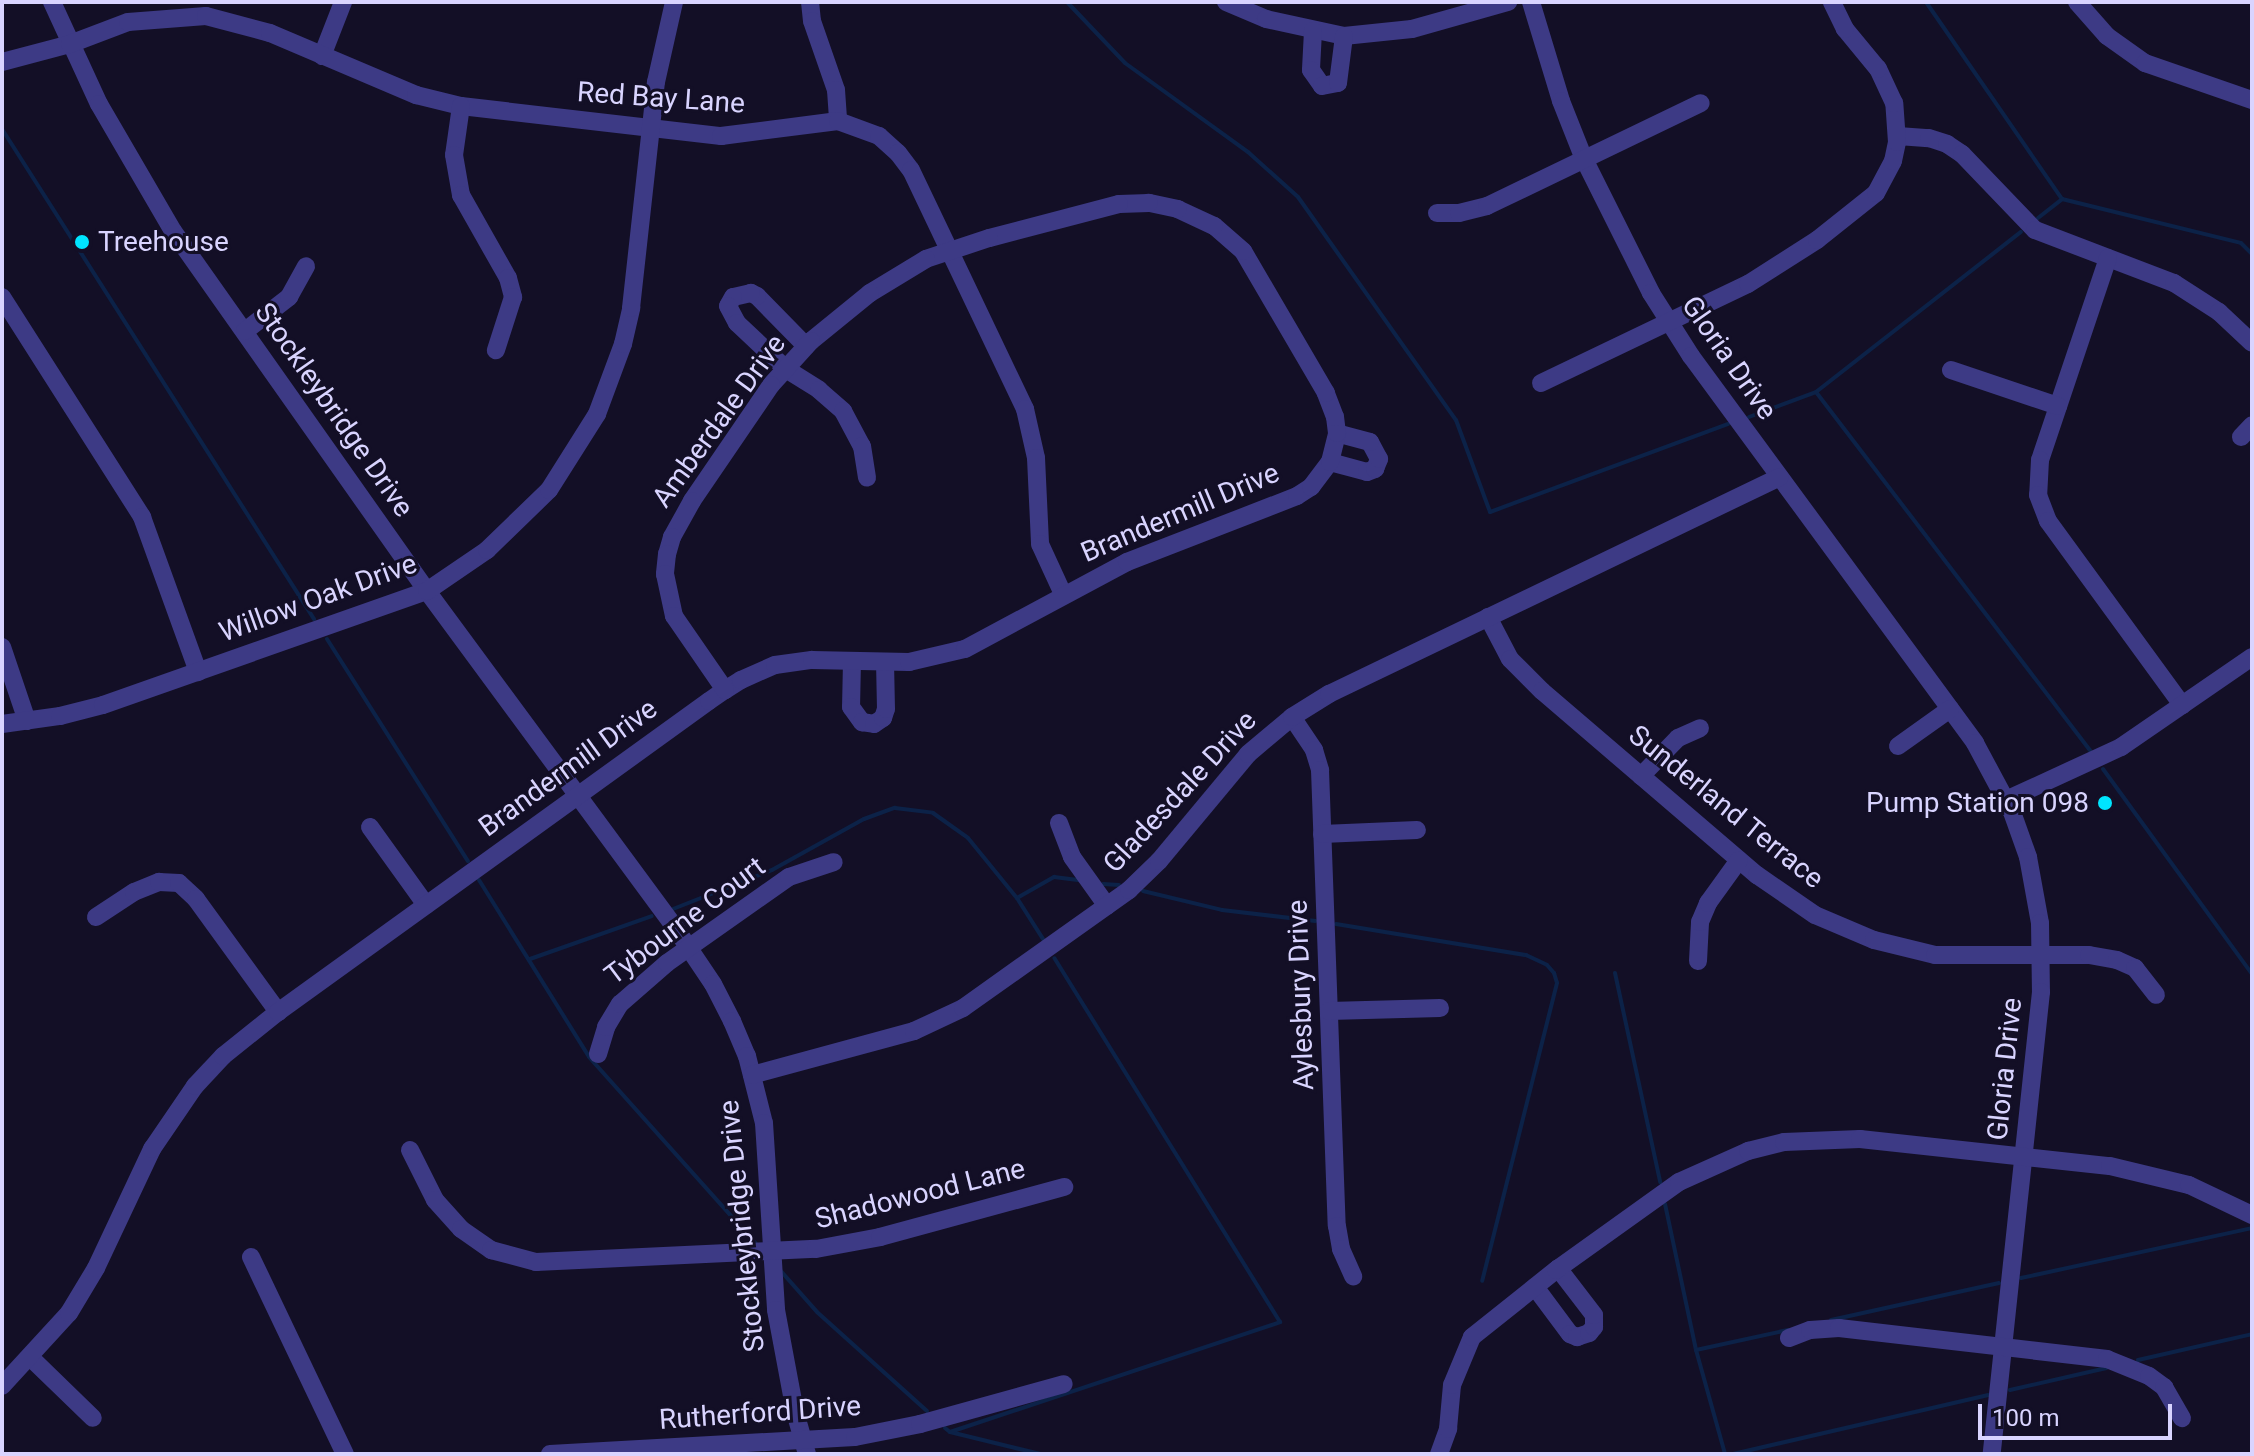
<!DOCTYPE html>
<style>
body{margin:0}
#map{position:relative;width:2254px;height:1456px;overflow:hidden;background:#130f26;font-family:Roboto,sans-serif}
div>[style]{position:absolute}
[style*='--x']{left:calc(var(--x)*1px);top:calc(var(--y)*1px);width:calc(var(--w)*1px);rotate:calc(var(--a)*1deg)}
.stream>*{height:4px;margin:-2px;padding:0 2px;transform-origin:2px;border-radius:2px;background:#0c2248}
.minor>*{height:18px;margin:-9px;padding:0 9px;transform-origin:9px;border-radius:9px;background:#3d3a85}
.dots>*{width:22px;height:22px;translate:-50% -50%;box-sizing:border-box;border:4px solid #130f26;border-radius:50%}
span{translate:-50% -50%;white-space:nowrap;text-align:center;line-height:1.15;-webkit-text-stroke:6px #130f26;paint-order:stroke}
.street-label{font-size:28px;color:#d9d4ff}
.poi-label{font-size:28px;color:#d9d4ff}
.left{translate:0 -50%;text-align:left}
.right{translate:-100% -50%;text-align:right}
.frame{position:absolute;inset:0;border:4px solid #d9d4ff;pointer-events:none}
.scale{position:absolute;left:1978px;top:1404px;width:194px;height:36px;box-sizing:border-box;border:4px solid #d9d4ff;border-top:0;padding-left:10px;font-size:24px;line-height:28px;white-space:nowrap;color:#d9d4ff;-webkit-text-stroke:6px #130f26;paint-order:stroke}
</style>
<div id="map">
<div class="stream">
<div style="--x:1067;--y:2;--w:84;--a:46.4"></div>
<div style="--x:1125;--y:63;--w:152;--a:35.9"></div>
<div style="--x:1248;--y:152;--w:67;--a:42"></div>
<div style="--x:1298;--y:197;--w:273;--a:54.7"></div>
<div style="--x:1456;--y:420;--w:98;--a:69.7"></div>
<div style="--x:1490;--y:512;--w:254;--a:-20.3"></div>
<div style="--x:1926;--y:2;--w:239;--a:55.4"></div>
<div style="--x:2062;--y:199;--w:184;--a:13.8"></div>
<div style="--x:2241;--y:243;--w:16;--a:45"></div>
<div style="--x:2;--y:129;--w:581;--a:57.51"></div>
<div style="--x:2038;--y:218;--w:31;--a:-38"></div>
<div style="--x:1816;--y:392;--w:452;--a:52.6"></div>
<div style="--x:1749;--y:417;--w:72;--a:-20.5"></div>
<div style="--x:1816;--y:392;--w:260;--a:-38"></div>
<div style="--x:327;--y:639;--w:263;--a:57.6"></div>
<div style="--x:2103;--y:769;--w:253;--a:54"></div>
<div style="--x:479;--y:880;--w:208;--a:58.1"></div>
<div style="--x:589;--y:1057;--w:251;--a:48.2"></div>
<div style="--x:1103;--y:884;--w:16;--a:4"></div>
<div style="--x:1143;--y:891;--w:81;--a:13.5"></div>
<div style="--x:1222;--y:910;--w:94;--a:6.7"></div>
<div style="--x:1017;--y:898;--w:43;--a:-29.6"></div>
<div style="--x:1054;--y:877;--w:26;--a:7"></div>
<div style="--x:673;--y:909;--w:106;--a:-21.5"></div>
<div style="--x:772;--y:870;--w:105;--a:-29"></div>
<div style="--x:864;--y:819;--w:33;--a:-20"></div>
<div style="--x:895;--y:808;--w:38;--a:7"></div>
<div style="--x:933;--y:813;--w:43;--a:35.5"></div>
<div style="--x:968;--y:838;--w:77;--a:50.8"></div>
<div style="--x:1017;--y:898;--w:49;--a:57.6"></div>
<div style="--x:1336;--y:924;--w:193;--a:9.3"></div>
<div style="--x:1526;--y:955;--w:23;--a:25"></div>
<div style="--x:1547;--y:965;--w:11;--a:49"></div>
<div style="--x:1554;--y:973;--w:10;--a:73"></div>
<div style="--x:1557;--y:983;--w:307;--a:104.1"></div>
<div style="--x:530;--y:959;--w:129;--a:-19.4"></div>
<div style="--x:1615;--y:973;--w:214;--a:77.8"></div>
<div style="--x:1665;--y:1204;--w:149;--a:78"></div>
<div style="--x:1696;--y:1350;--w:108;--a:74.4"></div>
<div style="--x:779;--y:1269;--w:57;--a:48.5"></div>
<div style="--x:817;--y:1312;--w:148;--a:42"></div>
<div style="--x:2021;--y:1278;--w:236;--a:-12.2"></div>
<div style="--x:1831;--y:1320;--w:172;--a:-12.4"></div>
<div style="--x:1696;--y:1350;--w:94;--a:-12.3"></div>
<div style="--x:2138;--y:1360;--w:117;--a:-12.8"></div>
<div style="--x:2010;--y:1390;--w:99;--a:-12.8"></div>
<div style="--x:945;--y:1428;--w:6;--a:39"></div>
<div style="--x:950;--y:1432;--w:93;--a:13.7"></div>
<div style="--x:950;--y:1432;--w:348;--a:-18.4"></div>
<div style="--x:1280;--y:1322;--w:428;--a:-121.8"></div>
<div style="--x:1733;--y:1454;--w:262;--a:-13"></div>
</div>
<div class="minor">
<div style="--x:52;--y:2;--w:112;--a:65.3"></div>
<div style="--x:99;--y:104;--w:147;--a:59.8"></div>
<div style="--x:173;--y:231;--w:441;--a:54.8"></div>
<div style="--x:427;--y:591;--w:420;--a:53.6"></div>
<div style="--x:676;--y:929;--w:66;--a:56.1"></div>
<div style="--x:713;--y:984;--w:42;--a:62.8"></div>
<div style="--x:732;--y:1021;--w:38;--a:67"></div>
<div style="--x:747;--y:1056;--w:69;--a:75.8"></div>
<div style="--x:764;--y:1123;--w:187;--a:86.3"></div>
<div style="--x:776;--y:1310;--w:104;--a:79.4"></div>
<div style="--x:795;--y:1412;--w:44;--a:74.1"></div>
<div style="--x:810;--y:2;--w:19;--a:84"></div>
<div style="--x:812;--y:21;--w:73;--a:70.8"></div>
<div style="--x:836;--y:90;--w:31;--a:86"></div>
<div style="--x:1226;--y:2;--w:43;--a:23"></div>
<div style="--x:1266;--y:19;--w:80;--a:12.3"></div>
<div style="--x:1344;--y:36;--w:68;--a:-5.9"></div>
<div style="--x:1412;--y:29;--w:100;--a:-15.7"></div>
<div style="--x:1531;--y:2;--w:103;--a:73.1"></div>
<div style="--x:1561;--y:101;--w:62;--a:68.4"></div>
<div style="--x:1584;--y:159;--w:150;--a:63.4"></div>
<div style="--x:1651;--y:293;--w:75;--a:57.6"></div>
<div style="--x:1691;--y:356;--w:480;--a:53.7"></div>
<div style="--x:1975;--y:743;--w:78;--a:61.8"></div>
<div style="--x:2012;--y:812;--w:48;--a:70.4"></div>
<div style="--x:2028;--y:857;--w:67;--a:79.7"></div>
<div style="--x:2040;--y:923;--w:69;--a:89.2"></div>
<div style="--x:2041;--y:992;--w:465;--a:96.1"></div>
<div style="--x:2077;--y:2;--w:45;--a:48.6"></div>
<div style="--x:2107;--y:36;--w:47;--a:35.4"></div>
<div style="--x:2145;--y:63;--w:113;--a:19.1"></div>
<div style="--x:1313;--y:31;--w:39;--a:93"></div>
<div style="--x:1311;--y:70;--w:19;--a:55"></div>
<div style="--x:1322;--y:86;--w:16;--a:-11"></div>
<div style="--x:1338;--y:83;--w:47;--a:-82.7"></div>
<div style="--x:322;--y:56;--w:58;--a:-68.7"></div>
<div style="--x:2;--y:62;--w:70;--a:-14.8"></div>
<div style="--x:70;--y:44;--w:62;--a:-20.8"></div>
<div style="--x:128;--y:22;--w:78;--a:-4.4"></div>
<div style="--x:206;--y:16;--w:66;--a:14.9"></div>
<div style="--x:270;--y:33;--w:159;--a:23"></div>
<div style="--x:416;--y:95;--w:46;--a:13.7"></div>
<div style="--x:461;--y:106;--w:262;--a:6.6"></div>
<div style="--x:721;--y:136;--w:118;--a:-7.3"></div>
<div style="--x:838;--y:121;--w:44;--a:20.1"></div>
<div style="--x:879;--y:136;--w:25;--a:42"></div>
<div style="--x:898;--y:153;--w:21;--a:53"></div>
<div style="--x:911;--y:170;--w:265;--a:64.5"></div>
<div style="--x:1025;--y:409;--w:50;--a:77.3"></div>
<div style="--x:1036;--y:458;--w:86;--a:87.3"></div>
<div style="--x:1040;--y:544;--w:55;--a:65.3"></div>
<div style="--x:461;--y:106;--w:49;--a:98.1"></div>
<div style="--x:454;--y:155;--w:41;--a:80.1"></div>
<div style="--x:461;--y:195;--w:95;--a:60.5"></div>
<div style="--x:508;--y:278;--w:20;--a:75"></div>
<div style="--x:513;--y:297;--w:56;--a:107.8"></div>
<div style="--x:1898;--y:136;--w:31;--a:4"></div>
<div style="--x:1929;--y:138;--w:19;--a:18"></div>
<div style="--x:1947;--y:144;--w:18;--a:34"></div>
<div style="--x:1962;--y:154;--w:105;--a:46.2"></div>
<div style="--x:2035;--y:230;--w:149;--a:20.9"></div>
<div style="--x:2174;--y:283;--w:54;--a:32.8"></div>
<div style="--x:2219;--y:312;--w:45;--a:43.2"></div>
<div style="--x:1437;--y:213;--w:22;--a:0"></div>
<div style="--x:1459;--y:213;--w:29;--a:-14"></div>
<div style="--x:1487;--y:206;--w:237;--a:-25.7"></div>
<div style="--x:2108;--y:258;--w:213;--a:108.6"></div>
<div style="--x:2040;--y:460;--w:35;--a:93"></div>
<div style="--x:2038;--y:495;--w:28;--a:69"></div>
<div style="--x:2048;--y:521;--w:228;--a:53.9"></div>
<div style="--x:2;--y:297;--w:261;--a:57.5"></div>
<div style="--x:142;--y:517;--w:165;--a:70.1"></div>
<div style="--x:245;--y:331;--w:56;--a:-37.7"></div>
<div style="--x:289;--y:297;--w:35;--a:-61"></div>
<div style="--x:806;--y:346;--w:70;--a:-134.4"></div>
<div style="--x:757;--y:296;--w:7;--a:-153"></div>
<div style="--x:751;--y:293;--w:18;--a:167"></div>
<div style="--x:733;--y:297;--w:10;--a:119"></div>
<div style="--x:728;--y:306;--w:19;--a:62"></div>
<div style="--x:737;--y:323;--w:67;--a:43.2"></div>
<div style="--x:786;--y:369;--w:39;--a:32"></div>
<div style="--x:819;--y:390;--w:32;--a:41"></div>
<div style="--x:843;--y:411;--w:40;--a:62"></div>
<div style="--x:862;--y:446;--w:32;--a:81"></div>
<div style="--x:1951;--y:370;--w:113;--a:18.6"></div>
<div style="--x:1541;--y:383;--w:229;--a:-25.6"></div>
<div style="--x:1748;--y:284;--w:82;--a:-32.5"></div>
<div style="--x:1817;--y:240;--w:75;--a:-38.5"></div>
<div style="--x:1876;--y:193;--w:36;--a:-62"></div>
<div style="--x:1893;--y:161;--w:19;--a:-78"></div>
<div style="--x:1897;--y:142;--w:39;--a:-94"></div>
<div style="--x:1894;--y:103;--w:38;--a:-115"></div>
<div style="--x:1878;--y:69;--w:52;--a:-129.5"></div>
<div style="--x:1845;--y:29;--w:30;--a:-116"></div>
<div style="--x:2241;--y:437;--w:16;--a:-47"></div>
<div style="--x:1330;--y:462;--w:38;--a:15"></div>
<div style="--x:1367;--y:472;--w:9;--a:-21"></div>
<div style="--x:1375;--y:469;--w:11;--a:-68"></div>
<div style="--x:1379;--y:459;--w:19;--a:-118"></div>
<div style="--x:1370;--y:442;--w:34;--a:-165"></div>
<div style="--x:1488;--y:617;--w:47;--a:62.4"></div>
<div style="--x:1510;--y:659;--w:45;--a:45"></div>
<div style="--x:1542;--y:691;--w:283;--a:40.6"></div>
<div style="--x:1757;--y:875;--w:70;--a:34.6"></div>
<div style="--x:1815;--y:915;--w:64;--a:23"></div>
<div style="--x:1874;--y:940;--w:63;--a:13.8"></div>
<div style="--x:1935;--y:955;--w:154;--a:0"></div>
<div style="--x:2089;--y:955;--w:28;--a:10"></div>
<div style="--x:2117;--y:960;--w:20;--a:24"></div>
<div style="--x:2135;--y:968;--w:34;--a:52"></div>
<div style="--x:2;--y:647;--w:78;--a:71.3"></div>
<div style="--x:852;--y:661;--w:46;--a:91.2"></div>
<div style="--x:851;--y:707;--w:19;--a:54"></div>
<div style="--x:862;--y:722;--w:12;--a:9"></div>
<div style="--x:874;--y:724;--w:11;--a:-34"></div>
<div style="--x:883;--y:718;--w:9;--a:-72"></div>
<div style="--x:886;--y:709;--w:46;--a:-91.2"></div>
<div style="--x:1292;--y:717;--w:40;--a:56"></div>
<div style="--x:1314;--y:750;--w:21;--a:73"></div>
<div style="--x:1320;--y:770;--w:456;--a:87.9"></div>
<div style="--x:1337;--y:1226;--w:23;--a:80"></div>
<div style="--x:1341;--y:1249;--w:30;--a:66"></div>
<div style="--x:2;--y:724;--w:59;--a:-7.9"></div>
<div style="--x:60;--y:716;--w:44;--a:-14.3"></div>
<div style="--x:103;--y:705;--w:343;--a:-19.4"></div>
<div style="--x:427;--y:591;--w:73;--a:-34.3"></div>
<div style="--x:487;--y:550;--w:86;--a:-44.1"></div>
<div style="--x:549;--y:490;--w:90;--a:-57.7"></div>
<div style="--x:597;--y:414;--w:75;--a:-69.6"></div>
<div style="--x:623;--y:344;--w:37;--a:-77"></div>
<div style="--x:631;--y:308;--w:227;--a:-83.7"></div>
<div style="--x:656;--y:82;--w:82;--a:-77.3"></div>
<div style="--x:1898;--y:746;--w:64;--a:-35.4"></div>
<div style="--x:1641;--y:776;--w:53;--a:-45.8"></div>
<div style="--x:1678;--y:738;--w:24;--a:-24"></div>
<div style="--x:2006;--y:800;--w:127;--a:-24.7"></div>
<div style="--x:2121;--y:747;--w:159;--a:-34.5"></div>
<div style="--x:1059;--y:823;--w:36;--a:69"></div>
<div style="--x:1072;--y:857;--w:60;--a:54.5"></div>
<div style="--x:370;--y:827;--w:96;--a:54.3"></div>
<div style="--x:1322;--y:834;--w:95;--a:-2.4"></div>
<div style="--x:96;--y:917;--w:45;--a:-33.3"></div>
<div style="--x:134;--y:892;--w:27;--a:-22"></div>
<div style="--x:159;--y:882;--w:20;--a:3"></div>
<div style="--x:179;--y:883;--w:23;--a:43"></div>
<div style="--x:196;--y:899;--w:140;--a:54"></div>
<div style="--x:1698;--y:961;--w:39;--a:-87"></div>
<div style="--x:1700;--y:922;--w:21;--a:-67"></div>
<div style="--x:1708;--y:903;--w:53;--a:-54.2"></div>
<div style="--x:1329;--y:1011;--w:111;--a:-1.5"></div>
<div style="--x:598;--y:1054;--w:28;--a:-73"></div>
<div style="--x:606;--y:1027;--w:27;--a:-59"></div>
<div style="--x:620;--y:1004;--w:62;--a:-41.1"></div>
<div style="--x:667;--y:963;--w:149;--a:-35.2"></div>
<div style="--x:789;--y:877;--w:47;--a:-18.4"></div>
<div style="--x:752;--y:1075;--w:168;--a:-15.2"></div>
<div style="--x:914;--y:1031;--w:54;--a:-25.1"></div>
<div style="--x:963;--y:1008;--w:204;--a:-35.4"></div>
<div style="--x:1129;--y:890;--w:42;--a:-44"></div>
<div style="--x:1159;--y:861;--w:139;--a:-50.2"></div>
<div style="--x:1248;--y:754;--w:57;--a:-40.1"></div>
<div style="--x:1292;--y:717;--w:44;--a:-31.9"></div>
<div style="--x:1329;--y:694;--w:500;--a:-25.7"></div>
<div style="--x:410;--y:1150;--w:56;--a:63.4"></div>
<div style="--x:435;--y:1200;--w:39;--a:48"></div>
<div style="--x:461;--y:1229;--w:37;--a:35"></div>
<div style="--x:491;--y:1250;--w:47;--a:14.9"></div>
<div style="--x:536;--y:1262;--w:280;--a:-2.7"></div>
<div style="--x:816;--y:1249;--w:65;--a:-10.6"></div>
<div style="--x:880;--y:1237;--w:191;--a:-15.2"></div>
<div style="--x:251;--y:1257;--w:218;--a:64.5"></div>
<div style="--x:1535;--y:1287;--w:59;--a:53.3"></div>
<div style="--x:1570;--y:1334;--w:8;--a:23"></div>
<div style="--x:1577;--y:1337;--w:13;--a:-18"></div>
<div style="--x:1589;--y:1333;--w:8;--a:-50"></div>
<div style="--x:1594;--y:1327;--w:12;--a:-90"></div>
<div style="--x:1594;--y:1315;--w:59;--a:-127.5"></div>
<div style="--x:1789;--y:1338;--w:22;--a:-21"></div>
<div style="--x:1810;--y:1330;--w:29;--a:-4"></div>
<div style="--x:1839;--y:1328;--w:270;--a:6.6"></div>
<div style="--x:2107;--y:1359;--w:45;--a:22"></div>
<div style="--x:2149;--y:1376;--w:19;--a:36"></div>
<div style="--x:2164;--y:1387;--w:36;--a:60"></div>
<div style="--x:31;--y:1358;--w:86;--a:44.1"></div>
<div style="--x:2;--y:1386;--w:99;--a:-47.5"></div>
<div style="--x:69;--y:1313;--w:52;--a:-59"></div>
<div style="--x:96;--y:1268;--w:132;--a:-64.8"></div>
<div style="--x:152;--y:1149;--w:76;--a:-55.7"></div>
<div style="--x:195;--y:1086;--w:41;--a:-47"></div>
<div style="--x:223;--y:1056;--w:70;--a:-38.7"></div>
<div style="--x:278;--y:1012;--w:531;--a:-35.81"></div>
<div style="--x:709;--y:701;--w:19;--a:-35"></div>
<div style="--x:725;--y:690;--w:19;--a:-32"></div>
<div style="--x:741;--y:680;--w:37;--a:-24"></div>
<div style="--x:775;--y:665;--w:37;--a:-8"></div>
<div style="--x:812;--y:660;--w:97;--a:1.2"></div>
<div style="--x:909;--y:662;--w:57;--a:-13.1"></div>
<div style="--x:965;--y:649;--w:184;--a:-28.2"></div>
<div style="--x:1127;--y:562;--w:182;--a:-21.2"></div>
<div style="--x:1297;--y:496;--w:17;--a:-33"></div>
<div style="--x:1311;--y:487;--w:31;--a:-53"></div>
<div style="--x:1330;--y:462;--w:30;--a:-76"></div>
<div style="--x:1337;--y:433;--w:16;--a:-97"></div>
<div style="--x:1335;--y:417;--w:26;--a:-111"></div>
<div style="--x:1326;--y:393;--w:164;--a:-120.3"></div>
<div style="--x:1243;--y:251;--w:38;--a:-139"></div>
<div style="--x:1214;--y:226;--w:40;--a:-155"></div>
<div style="--x:1178;--y:209;--w:30;--a:-168"></div>
<div style="--x:1149;--y:203;--w:30;--a:178"></div>
<div style="--x:1119;--y:204;--w:134;--a:165.3"></div>
<div style="--x:989;--y:238;--w:66;--a:161.6"></div>
<div style="--x:926;--y:259;--w:66;--a:148.7"></div>
<div style="--x:870;--y:293;--w:76;--a:140.9"></div>
<div style="--x:811;--y:341;--w:59;--a:132.3"></div>
<div style="--x:771;--y:385;--w:140;--a:124.3"></div>
<div style="--x:692;--y:501;--w:41;--a:119.1"></div>
<div style="--x:672;--y:537;--w:18;--a:106"></div>
<div style="--x:667;--y:554;--w:20;--a:96"></div>
<div style="--x:665;--y:574;--w:43;--a:77.9"></div>
<div style="--x:674;--y:616;--w:90;--a:55.4"></div>
<div style="--x:550;--y:1454;--w:305;--a:-3.2"></div>
<div style="--x:855;--y:1437;--w:66;--a:-11.3"></div>
<div style="--x:920;--y:1424;--w:149;--a:-15.5"></div>
<div style="--x:1439;--y:1454;--w:27;--a:-70"></div>
<div style="--x:1448;--y:1429;--w:44;--a:-84.8"></div>
<div style="--x:1452;--y:1385;--w:52;--a:-67.4"></div>
<div style="--x:1472;--y:1337;--w:107;--a:-38.6"></div>
<div style="--x:1556;--y:1270;--w:151;--a:-35.6"></div>
<div style="--x:1679;--y:1182;--w:76;--a:-24.2"></div>
<div style="--x:1748;--y:1151;--w:37;--a:-14"></div>
<div style="--x:1784;--y:1142;--w:76;--a:-2.3"></div>
<div style="--x:1860;--y:1139;--w:251;--a:6.2"></div>
<div style="--x:2110;--y:1166;--w:81;--a:13.5"></div>
<div style="--x:2189;--y:1185;--w:70;--a:25.5"></div>
</div>
<div class="dots">
<div style="left:82px;top:242px;background:#00e5ff"></div>
<div style="left:2105px;top:803px;background:#00e5ff"></div>
</div>
<div class="street-label">
<span style="left:661px;top:98px;rotate:4deg">Red Bay Lane</span>
<span style="left:1729px;top:358px;rotate:55deg">Gloria Drive</span>
<span style="left:334px;top:410px;rotate:55deg">Stockleybridge Drive</span>
<span style="left:719px;top:421px;rotate:-54deg">Amberdale Drive</span>
<span style="left:1180px;top:513px;rotate:-23deg">Brandermill Drive</span>
<span style="left:318px;top:598px;rotate:-20deg">Willow Oak Drive</span>
<span style="left:568px;top:768px;rotate:-36deg">Brandermill Drive</span>
<span style="left:1180px;top:792px;rotate:-47deg">Gladesdale Drive</span>
<span style="left:1726px;top:807px;rotate:39deg">Sunderland Terrace</span>
<span style="left:685px;top:921px;rotate:-37deg">Tybourne Court</span>
<span style="left:1301px;top:995px;rotate:-92deg">Aylesbury Drive</span>
<span style="left:2005px;top:1069px;rotate:-84deg">Gloria Drive</span>
<span style="left:920px;top:1194px;rotate:-14deg">Shadowood Lane</span>
<span style="left:742px;top:1226px;rotate:-96deg">Stockleybridge Drive</span>
<span style="left:760px;top:1413px;rotate:-4deg">Rutherford Drive</span>
</div>
<div class="poi-label">
<span class="left" style="left:98px;top:242px">Treehouse</span>
<span class="right" style="left:2089px;top:803px">Pump Station 098</span>
</div>
<div class="frame"></div>
<div class="scale">100 m</div>
</div>
